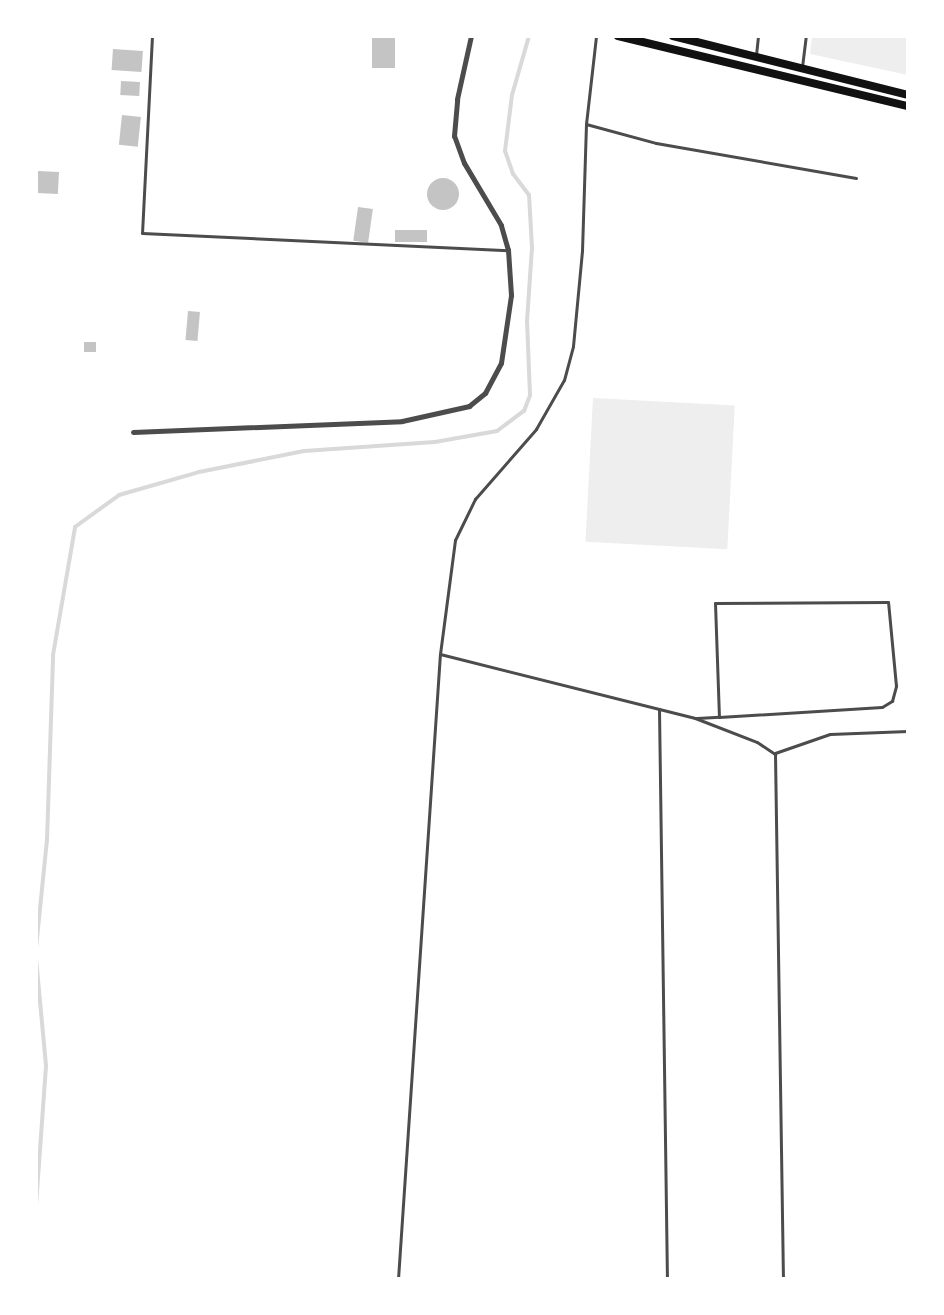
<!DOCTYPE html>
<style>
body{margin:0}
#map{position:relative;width:944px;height:1315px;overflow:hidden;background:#fff;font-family:Manrope,sans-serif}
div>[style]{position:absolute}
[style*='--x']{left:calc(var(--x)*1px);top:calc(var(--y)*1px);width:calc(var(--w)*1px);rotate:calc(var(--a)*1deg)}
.green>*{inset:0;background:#eee;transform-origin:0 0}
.stream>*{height:4px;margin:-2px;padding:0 2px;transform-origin:2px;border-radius:2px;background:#d9d9d9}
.building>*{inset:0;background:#c4c4c4;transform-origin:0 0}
.round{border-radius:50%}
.service>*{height:3px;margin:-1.5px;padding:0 1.5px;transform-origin:1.5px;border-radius:1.5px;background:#4c4c4c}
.minor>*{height:5px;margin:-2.5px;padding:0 2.5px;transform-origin:2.5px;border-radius:2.5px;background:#4c4c4c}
.secondary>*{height:8px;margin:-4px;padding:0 4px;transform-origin:4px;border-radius:4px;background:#111}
span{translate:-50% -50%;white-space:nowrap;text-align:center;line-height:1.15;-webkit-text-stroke:5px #fff;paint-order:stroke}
.frame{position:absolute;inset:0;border:38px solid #fff;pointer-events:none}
</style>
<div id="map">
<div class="green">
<div style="clip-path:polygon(812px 36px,908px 36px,908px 75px,810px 54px)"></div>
<div style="left:593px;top:398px;width:142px;height:144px;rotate:3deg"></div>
</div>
<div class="stream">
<div style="--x:36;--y:948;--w:109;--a:-84.2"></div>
<div style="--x:47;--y:840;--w:185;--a:-88.1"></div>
<div style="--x:53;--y:655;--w:130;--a:-80.2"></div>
<div style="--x:75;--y:527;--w:54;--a:-36"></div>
<div style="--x:119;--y:495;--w:83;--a:-16"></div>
<div style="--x:199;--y:472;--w:107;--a:-11.3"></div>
<div style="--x:304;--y:451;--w:131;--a:-3.9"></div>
<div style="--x:435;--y:442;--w:63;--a:-10.1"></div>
<div style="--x:497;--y:431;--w:34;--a:-37"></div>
<div style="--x:524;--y:411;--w:17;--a:-69"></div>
<div style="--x:530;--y:395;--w:74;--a:-92.3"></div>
<div style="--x:527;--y:321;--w:73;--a:-86.1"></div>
<div style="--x:532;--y:248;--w:53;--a:-93.2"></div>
<div style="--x:529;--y:195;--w:26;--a:-127"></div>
<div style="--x:513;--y:174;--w:24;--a:-109"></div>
<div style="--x:505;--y:151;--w:56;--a:-82.9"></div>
<div style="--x:512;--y:95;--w:61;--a:-73.9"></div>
<div style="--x:36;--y:958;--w:108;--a:84.7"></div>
<div style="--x:46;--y:1066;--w:140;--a:94.1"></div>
</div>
<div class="building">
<div style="left:372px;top:36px;width:23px;height:32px"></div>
<div style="left:113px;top:49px;width:30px;height:21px;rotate:4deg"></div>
<div style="left:121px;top:81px;width:19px;height:14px;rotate:3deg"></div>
<div style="left:122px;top:115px;width:19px;height:30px;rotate:6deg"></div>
<div style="left:38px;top:171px;width:21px;height:22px;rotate:3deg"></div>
<div class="round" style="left:427px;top:178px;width:32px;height:32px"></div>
<div style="left:358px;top:207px;width:15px;height:34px;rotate:8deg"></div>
<div style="left:395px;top:230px;width:32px;height:12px"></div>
<div style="left:188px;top:311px;width:12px;height:29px;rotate:5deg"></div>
<div style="left:84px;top:342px;width:12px;height:10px"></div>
</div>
<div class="service">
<div style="--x:152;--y:36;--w:197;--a:92.9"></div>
<div style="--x:142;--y:233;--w:366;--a:2.7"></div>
<div style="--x:756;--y:55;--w:19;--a:-84"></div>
<div style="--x:802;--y:67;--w:31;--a:-83"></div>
<div style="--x:586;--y:124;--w:73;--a:15.2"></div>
<div style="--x:656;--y:143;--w:203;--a:9.9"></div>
<div style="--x:440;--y:654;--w:263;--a:14.1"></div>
<div style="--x:695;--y:718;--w:66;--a:21.2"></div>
<div style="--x:757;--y:742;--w:22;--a:34"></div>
<div style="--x:775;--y:754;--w:525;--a:89.13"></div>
<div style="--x:659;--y:709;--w:570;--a:89.2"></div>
<div style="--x:697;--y:718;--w:22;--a:-3"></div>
<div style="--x:719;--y:717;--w:163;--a:-3.5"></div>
<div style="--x:882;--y:707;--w:12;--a:-31"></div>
<div style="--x:892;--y:701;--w:16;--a:-75"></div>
<div style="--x:896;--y:686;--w:84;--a:-95.4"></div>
<div style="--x:888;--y:602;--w:173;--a:179.7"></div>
<div style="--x:715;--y:603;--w:114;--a:88"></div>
<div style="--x:775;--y:753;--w:58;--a:-19.1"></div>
<div style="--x:830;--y:734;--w:78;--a:-2.2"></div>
<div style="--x:398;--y:1279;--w:626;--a:-86.16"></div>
<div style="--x:440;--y:654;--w:115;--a:-82.5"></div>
<div style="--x:455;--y:540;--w:46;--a:-64"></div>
<div style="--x:475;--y:499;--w:93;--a:-48.9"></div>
<div style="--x:536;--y:429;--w:56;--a:-60.3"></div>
<div style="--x:564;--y:380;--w:35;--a:-75"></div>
<div style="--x:573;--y:346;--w:95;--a:-84.6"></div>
<div style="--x:582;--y:251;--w:127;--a:-88.2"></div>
<div style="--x:586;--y:124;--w:89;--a:-83.5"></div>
</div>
<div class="minor">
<div style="--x:133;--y:432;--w:269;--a:-2.3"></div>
<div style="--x:402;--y:421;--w:69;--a:-12.6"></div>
<div style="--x:469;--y:406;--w:21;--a:-39"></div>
<div style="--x:485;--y:393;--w:34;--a:-62"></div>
<div style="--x:501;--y:363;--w:69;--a:-81.6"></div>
<div style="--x:511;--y:295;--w:45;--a:-93.8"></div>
<div style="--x:508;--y:250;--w:26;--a:-106"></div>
<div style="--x:501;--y:225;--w:72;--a:-120.8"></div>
<div style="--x:464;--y:163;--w:29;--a:-110"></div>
<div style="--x:454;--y:136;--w:37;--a:-85"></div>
<div style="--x:457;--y:99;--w:65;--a:-77.5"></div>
</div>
<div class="secondary">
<div style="--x:618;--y:36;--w:298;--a:13.6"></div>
<div style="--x:673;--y:36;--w:242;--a:14.1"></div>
</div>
<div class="frame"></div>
</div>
